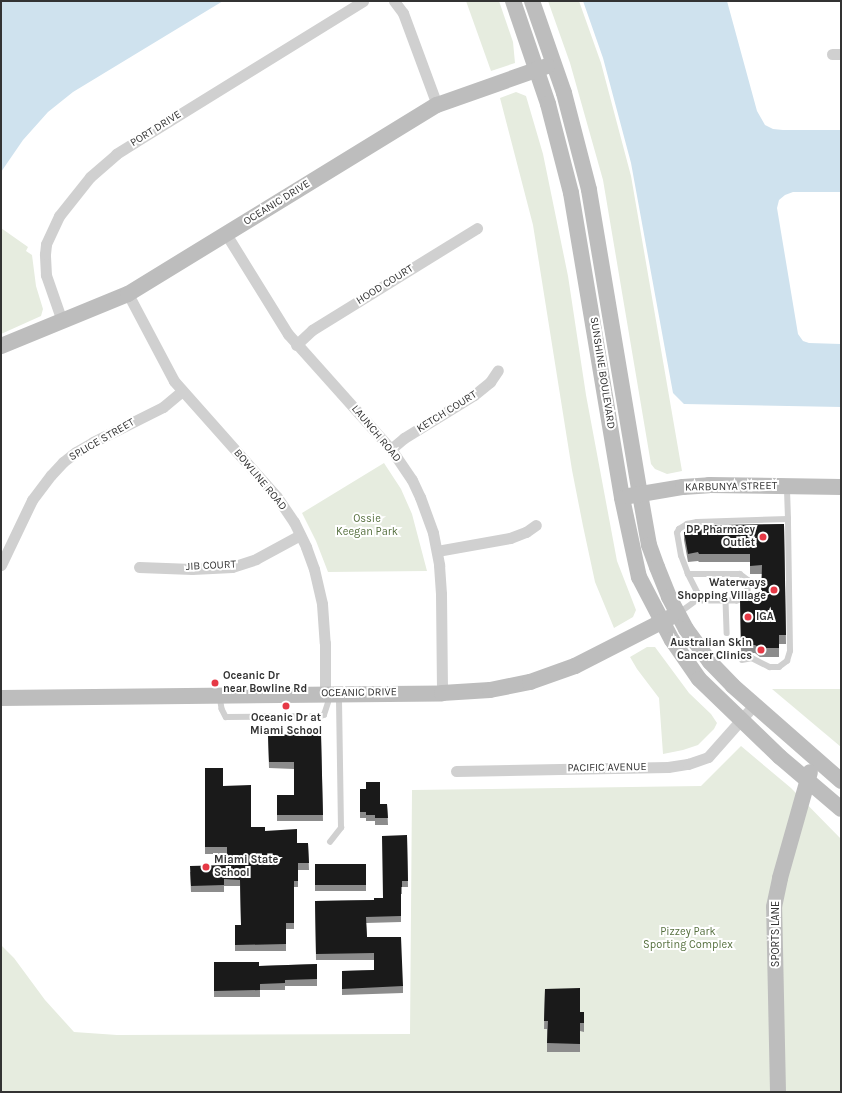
<!DOCTYPE html>
<style>
body{margin:0}
#map{position:relative;width:842px;height:1093px;overflow:hidden;background:#fff;font-family:Karla,sans-serif}
div>[style]{position:absolute}
[style*='--x']{left:calc(var(--x)*1px);top:calc(var(--y)*1px);width:calc(var(--w)*1px);rotate:calc(var(--a)*1deg)}
.green>*{inset:0;background:#e6ecdf}
.water>*{inset:0;background:#cfe2ee}
.lane>*{height:5.5px;margin:-2.75px;padding:0 2.75px;transform-origin:2.75px;border-radius:2.75px;background:#d0d0d0}
.street>*{height:11px;margin:-5.5px;padding:0 5.5px;transform-origin:5.5px;border-radius:5.5px;background:#d0d0d0}
.secondary>*{height:16px;margin:-8px;padding:0 8px;transform-origin:8px;border-radius:8px;background:#bdbdbd}
.wall>*{inset:0;background:#8c8c8c;transform-origin:0 0}
.building>*{inset:0;background:#1a1a1a;transform-origin:0 0}
.dots>*{width:11px;height:11px;translate:-50% -50%;box-sizing:border-box;border:2px solid #fff;border-radius:50%}
span{translate:-50% -50%;white-space:nowrap;text-align:center;line-height:1.15;-webkit-text-stroke:4px #fff;paint-order:stroke}
.street-label{font-size:11px;color:#333}
.park-label{font-size:11px;color:#56703f}
.poi-label{font-size:11px;color:#333;font-weight:700}
.right{translate:-100% -50%;text-align:right}
.left{translate:0 -50%;text-align:left}
.frame{position:absolute;inset:0;border:2px solid #333;pointer-events:none}
</style>
<div id="map">
<div class="green">
<div style="clip-path:polygon(466px 1px,499px 1px,513px 42px,515px 63px,491px 71px)"></div>
<div style="clip-path:polygon(548px 1px,579px 1px,601px 63px,631px 176px,682px 471px,667px 474px,655px 469px,651px 464px,603px 180px,570px 63px)"></div>
<div style="clip-path:polygon(516px 92px,526px 96px,543px 154px,568px 276px,586px 395px,617px 561px,636px 610px,633px 617px,614px 628px,595px 582px,583px 526px,572px 470px,533px 225px,500px 98px)"></div>
<div style="clip-path:polygon(1px 228px,28px 247px,26px 251px,32px 255px,36px 286px,43px 309px,41px 316px,1px 334px)"></div>
<div style="clip-path:polygon(384px 463px,401px 489px,412px 514px,427px 571px,328px 572px,316px 541px,302px 513px)"></div>
<div style="clip-path:polygon(647px 647px,655px 647px,689px 693px,711px 714px,717px 723px,714px 729px,698px 745px,683px 750px,663px 754px,659px 698px,637px 669px,630px 657px)"></div>
<div style="clip-path:polygon(772px 689px,841px 689px,841px 747px)"></div>
<div style="clip-path:polygon(741px 746px,791px 788px,841px 839px,841px 1092px,1px 1092px,1px 945px,14px 958px,45px 1000px,74px 1032px,117px 1035px,410px 1034px,412px 790px,701px 786px)"></div>
</div>
<div class="water">
<div style="clip-path:polygon(1px 1px,223px 1px,73px 92px,48px 112px,23px 140px,1px 172px)"></div>
<div style="clip-path:polygon(583px 1px,727px 1px,757px 111px,765px 125px,773px 129px,783px 130px,841px 130px,841px 192px,793px 192px,785px 195px,779px 200px,777px 208px,798px 334px,803px 341px,809px 343px,841px 344px,841px 407px,684px 404px,673px 393px,631px 163px,603px 58px)"></div>
</div>
<div class="lane">
<div style="--x:688;--y:574;--w:52;--a:0"></div>
<div style="--x:740;--y:574;--w:10;--a:37"></div>
<div style="--x:748;--y:580;--w:15;--a:90"></div>
<div style="--x:748;--y:595;--w:6;--a:135"></div>
<div style="--x:744;--y:599;--w:7;--a:164"></div>
<div style="--x:737;--y:601;--w:39;--a:180"></div>
<div style="--x:726;--y:601;--w:32;--a:88"></div>
<div style="--x:679;--y:613;--w:26;--a:-36"></div>
<div style="--x:700;--y:598;--w:27;--a:-117"></div>
<div style="--x:688;--y:574;--w:19;--a:-111"></div>
<div style="--x:681;--y:556;--w:23;--a:-100"></div>
<div style="--x:677;--y:533;--w:4;--a:-63"></div>
<div style="--x:679;--y:529;--w:9;--a:-32"></div>
<div style="--x:687;--y:524;--w:10;--a:-11"></div>
<div style="--x:697;--y:522;--w:91;--a:-1.9"></div>
<div style="--x:788;--y:519;--w:32;--a:-92"></div>
<div style="--x:742;--y:660;--w:10;--a:-11"></div>
<div style="--x:752;--y:658;--w:20;--a:27"></div>
<div style="--x:770;--y:667;--w:9;--a:0"></div>
<div style="--x:779;--y:667;--w:10;--a:-37"></div>
<div style="--x:787;--y:661;--w:10;--a:-73"></div>
<div style="--x:790;--y:651;--w:132;--a:-90.9"></div>
<div style="--x:220;--y:696;--w:13;--a:81"></div>
<div style="--x:222;--y:709;--w:9;--a:63"></div>
<div style="--x:226;--y:717;--w:94;--a:-0.6"></div>
<div style="--x:320;--y:716;--w:4;--a:-14"></div>
<div style="--x:324;--y:715;--w:20;--a:-72"></div>
<div style="--x:330;--y:842;--w:18;--a:-52"></div>
<div style="--x:341;--y:828;--w:132;--a:-90.9"></div>
</div>
<div class="street">
<div style="--x:394;--y:1;--w:15;--a:53"></div>
<div style="--x:403;--y:13;--w:98;--a:69.7"></div>
<div style="--x:832;--y:54;--w:9;--a:0"></div>
<div style="--x:226;--y:234;--w:118;--a:58.2"></div>
<div style="--x:288;--y:334;--w:154;--a:48.2"></div>
<div style="--x:391;--y:449;--w:37;--a:56"></div>
<div style="--x:412;--y:480;--w:19;--a:65"></div>
<div style="--x:420;--y:497;--w:38;--a:70"></div>
<div style="--x:433;--y:533;--w:33;--a:79"></div>
<div style="--x:439;--y:565;--w:29;--a:86"></div>
<div style="--x:441;--y:594;--w:99;--a:89.4"></div>
<div style="--x:128;--y:294;--w:98;--a:62.1"></div>
<div style="--x:174;--y:381;--w:155;--a:48.4"></div>
<div style="--x:277;--y:497;--w:30;--a:56"></div>
<div style="--x:294;--y:522;--w:28;--a:64"></div>
<div style="--x:306;--y:547;--w:23;--a:70"></div>
<div style="--x:314;--y:569;--w:36;--a:77"></div>
<div style="--x:322;--y:604;--w:39;--a:86"></div>
<div style="--x:325;--y:643;--w:51;--a:90"></div>
<div style="--x:62;--y:321;--w:49;--a:-109.2"></div>
<div style="--x:46;--y:275;--w:21;--a:-93"></div>
<div style="--x:45;--y:254;--w:10;--a:-84"></div>
<div style="--x:46;--y:244;--w:31;--a:-65"></div>
<div style="--x:59;--y:216;--w:50;--a:-51.5"></div>
<div style="--x:90;--y:177;--w:35;--a:-41"></div>
<div style="--x:116;--y:154;--w:22;--a:-32"></div>
<div style="--x:135;--y:142;--w:268;--a:-31.7"></div>
<div style="--x:296;--y:345;--w:22;--a:-43"></div>
<div style="--x:312;--y:330;--w:194;--a:-31.7"></div>
<div style="--x:391;--y:449;--w:17;--a:-40"></div>
<div style="--x:404;--y:438;--w:82;--a:-31.6"></div>
<div style="--x:474;--y:395;--w:21;--a:-39"></div>
<div style="--x:490;--y:382;--w:14;--a:-56"></div>
<div style="--x:437;--y:551;--w:74;--a:-10.1"></div>
<div style="--x:510;--y:538;--w:17;--a:-21"></div>
<div style="--x:526;--y:532;--w:12;--a:-35"></div>
<div style="--x:1;--y:565;--w:72;--a:-64.5"></div>
<div style="--x:32;--y:500;--w:31;--a:-53"></div>
<div style="--x:51;--y:475;--w:18;--a:-47"></div>
<div style="--x:63;--y:462;--w:16;--a:-38"></div>
<div style="--x:76;--y:452;--w:20;--a:-30"></div>
<div style="--x:93;--y:442;--w:78;--a:-26.6"></div>
<div style="--x:163;--y:407;--w:23;--a:-40"></div>
<div style="--x:139;--y:567;--w:53;--a:2.2"></div>
<div style="--x:192;--y:569;--w:40;--a:-2.9"></div>
<div style="--x:232;--y:567;--w:25;--a:-18"></div>
<div style="--x:256;--y:559;--w:50;--a:-28.6"></div>
<div style="--x:456;--y:771;--w:212;--a:-1.1"></div>
<div style="--x:668;--y:767;--w:20;--a:-9"></div>
<div style="--x:688;--y:764;--w:21;--a:-19"></div>
<div style="--x:708;--y:757;--w:69;--a:-48.5"></div>
</div>
<div class="secondary">
<div style="--x:513;--y:1;--w:109;--a:71.2"></div>
<div style="--x:548;--y:104;--w:92;--a:75.5"></div>
<div style="--x:571;--y:193;--w:309;--a:80.5"></div>
<div style="--x:622;--y:498;--w:81;--a:77.9"></div>
<div style="--x:639;--y:577;--w:71;--a:62.4"></div>
<div style="--x:672;--y:640;--w:47;--a:55.3"></div>
<div style="--x:699;--y:679;--w:112;--a:43.9"></div>
<div style="--x:780;--y:757;--w:80;--a:40.4"></div>
<div style="--x:532;--y:1;--w:97;--a:70.8"></div>
<div style="--x:564;--y:93;--w:100;--a:75.5"></div>
<div style="--x:589;--y:190;--w:308;--a:80.5"></div>
<div style="--x:640;--y:494;--w:52;--a:80"></div>
<div style="--x:649;--y:545;--w:23;--a:70"></div>
<div style="--x:657;--y:567;--w:32;--a:68"></div>
<div style="--x:669;--y:597;--w:36;--a:62"></div>
<div style="--x:686;--y:629;--w:41;--a:54"></div>
<div style="--x:710;--y:662;--w:33;--a:46"></div>
<div style="--x:733;--y:686;--w:144;--a:41.3"></div>
<div style="--x:1;--y:346;--w:137;--a:-22.3"></div>
<div style="--x:128;--y:294;--w:362;--a:-31.5"></div>
<div style="--x:437;--y:105;--w:117;--a:-19.5"></div>
<div style="--x:629;--y:496;--w:55;--a:-9.5"></div>
<div style="--x:683;--y:487;--w:26;--a:-4"></div>
<div style="--x:709;--y:485;--w:132;--a:0.9"></div>
<div style="--x:1;--y:698;--w:441;--a:-0.6"></div>
<div style="--x:442;--y:693;--w:48;--a:-3.6"></div>
<div style="--x:490;--y:690;--w:41;--a:-11.3"></div>
<div style="--x:530;--y:682;--w:48;--a:-19.6"></div>
<div style="--x:575;--y:666;--w:108;--a:-27"></div>
<div style="--x:778;--y:1092;--w:185;--a:-91.2"></div>
<div style="--x:774;--y:907;--w:30;--a:-78"></div>
<div style="--x:780;--y:878;--w:110;--a:-74.2"></div>
</div>
<div class="wall">
<div style="clip-path:polygon(784px 524px,786px 644px,779px 644px,779px 657px,760px 657px,755px 653px,741px 653px,740px 598px,761px 598px,762px 574px,750px 574px,750px 562px,699px 562px,698px 561px,688px 562px,684px 540px,684px 532px)"></div>
<div style="clip-path:polygon(321px 734px,323px 821px,277px 821px,277px 795px,294px 795px,294px 769px,269px 768px,268px 735px)"></div>
<div style="clip-path:polygon(205px 768px,223px 786px,251px 827px,265px 831px,297px 843px,308px 843px,309px 870px,298px 870px,298px 887px,294px 887px,294px 929px,286px 929px,286px 951px,235px 951px,235px 925px,241px 925px,240px 886px,224px 886px,224px 892px,191px 892px,190px 872px,227px 865px,227px 854px,205px 854px)"></div>
<div style="clip-path:polygon(360px 789px,366px 789px,380px 804px,387px 804px,388px 825px,375px 825px,375px 821px,366px 821px,366px 818px,360px 818px)"></div>
<div style="clip-path:polygon(407px 835px,408px 887px,402px 887px,402px 894px,401px 894px,401px 922px,366px 923px,367px 937px,403px 986px,403px 993px,342px 995px,342px 971px,374px 970px,374px 960px,316px 960px,315px 901px,374px 900px,383px 898px)"></div>
<div style="left:315px;top:864px;width:51px;height:27px"></div>
<div style="clip-path:polygon(214px 962px,259px 966px,317px 964px,317px 986px,285px 986px,285px 990px,260px 990px,260px 997px,214px 997px)"></div>
<div style="clip-path:polygon(545px 989px,580px 1012px,584px 1012px,584px 1032px,580px 1031px,580px 1052px,547px 1052px,547px 1029px,544px 1029px)"></div>
</div>
<div class="building">
<div style="clip-path:polygon(784px 524px,786px 635px,779px 635px,779px 648px,760px 648px,755px 645px,741px 645px,740px 598px,761px 598px,762px 565px,750px 566px,750px 554px,699px 554px,698px 552px,688px 554px,684px 532px,710px 528px,711px 525px)"></div>
<div style="clip-path:polygon(321px 734px,323px 815px,277px 815px,277px 795px,294px 795px,294px 762px,269px 762px,268px 735px)"></div>
<div style="clip-path:polygon(205px 768px,223px 768px,223px 786px,251px 785px,251px 827px,265px 827px,265px 831px,297px 829px,297px 843px,308px 843px,309px 863px,298px 863px,298px 881px,294px 881px,294px 923px,286px 923px,286px 944px,235px 945px,235px 925px,241px 925px,240px 880px,224px 879px,224px 885px,191px 886px,190px 866px,227px 865px,227px 847px,205px 847px)"></div>
<div style="clip-path:polygon(366px 782px,380px 782px,380px 804px,387px 804px,388px 818px,375px 818px,375px 815px,366px 815px,366px 812px,360px 812px,360px 789px,366px 789px)"></div>
<div style="clip-path:polygon(407px 835px,408px 881px,402px 881px,402px 887px,401px 887px,401px 916px,366px 917px,367px 937px,401px 937px,403px 986px,342px 989px,342px 971px,374px 970px,374px 953px,316px 954px,315px 901px,374px 900px,374px 898px,383px 898px,382px 836px)"></div>
<div style="left:315px;top:864px;width:51px;height:21px"></div>
<div style="clip-path:polygon(214px 962px,259px 962px,259px 966px,317px 964px,317px 979px,285px 980px,285px 983px,260px 984px,260px 990px,214px 991px)"></div>
<div style="clip-path:polygon(580px 988px,580px 1012px,584px 1012px,584px 1023px,580px 1023px,580px 1044px,547px 1043px,548px 1021px,544px 1021px,545px 989px)"></div>
</div>
<div class="dots">
<div style="left:763px;top:537px;background:#e63946"></div>
<div style="left:774px;top:590px;background:#e63946"></div>
<div style="left:748px;top:617px;background:#e63946"></div>
<div style="left:761px;top:650px;background:#e63946"></div>
<div style="left:215px;top:683px;background:#e63946"></div>
<div style="left:286px;top:706px;background:#e63946"></div>
<div style="left:206px;top:867px;background:#e63946"></div>
</div>
<div class="street-label">
<span style="left:156px;top:129px;rotate:-32deg">PORT DRIVE</span>
<span style="left:277px;top:203px;rotate:-32deg">OCEANIC DRIVE</span>
<span style="left:385px;top:285px;rotate:-32deg">HOOD COURT</span>
<span style="left:602px;top:373px;rotate:81deg">SUNSHINE BOULEVARD</span>
<span style="left:447px;top:412px;rotate:-32deg">KETCH COURT</span>
<span style="left:376px;top:434px;rotate:50deg">LAUNCH ROAD</span>
<span style="left:102px;top:440px;rotate:-30deg">SPLICE STREET</span>
<span style="left:260px;top:480px;rotate:50deg">BOWLINE ROAD</span>
<span style="left:731px;top:487px;rotate:-1deg">KARBUNYA STREET</span>
<span style="left:211px;top:566px;rotate:-3deg">JIB COURT</span>
<span style="left:359px;top:693px;rotate:-1deg">OCEANIC DRIVE</span>
<span style="left:607px;top:768px;rotate:-1deg">PACIFIC AVENUE</span>
<span style="left:776px;top:934px;rotate:-90deg">SPORTS LANE</span>
</div>
<div class="park-label">
<span style="left:367px;top:526px">Ossie<br>Keegan Park</span>
<span style="left:688px;top:939px">Pizzey Park<br>Sporting Complex</span>
</div>
<div class="poi-label">
<span class="right" style="left:755px;top:537px">DP Pharmacy<br>Outlet</span>
<span class="right" style="left:766px;top:590px">Waterways<br>Shopping Village</span>
<span class="left" style="left:756px;top:617px">IGA</span>
<span class="right" style="left:752px;top:650px">Australian Skin<br>Cancer Clinics</span>
<span class="left" style="left:223px;top:683px">Oceanic Dr<br>near Bowline Rd</span>
<span style="left:286px;top:725px">Oceanic Dr at<br>Miami School</span>
<span class="left" style="left:214px;top:867px">Miami State<br>School</span>
</div>
<div class="frame"></div>
</div>
